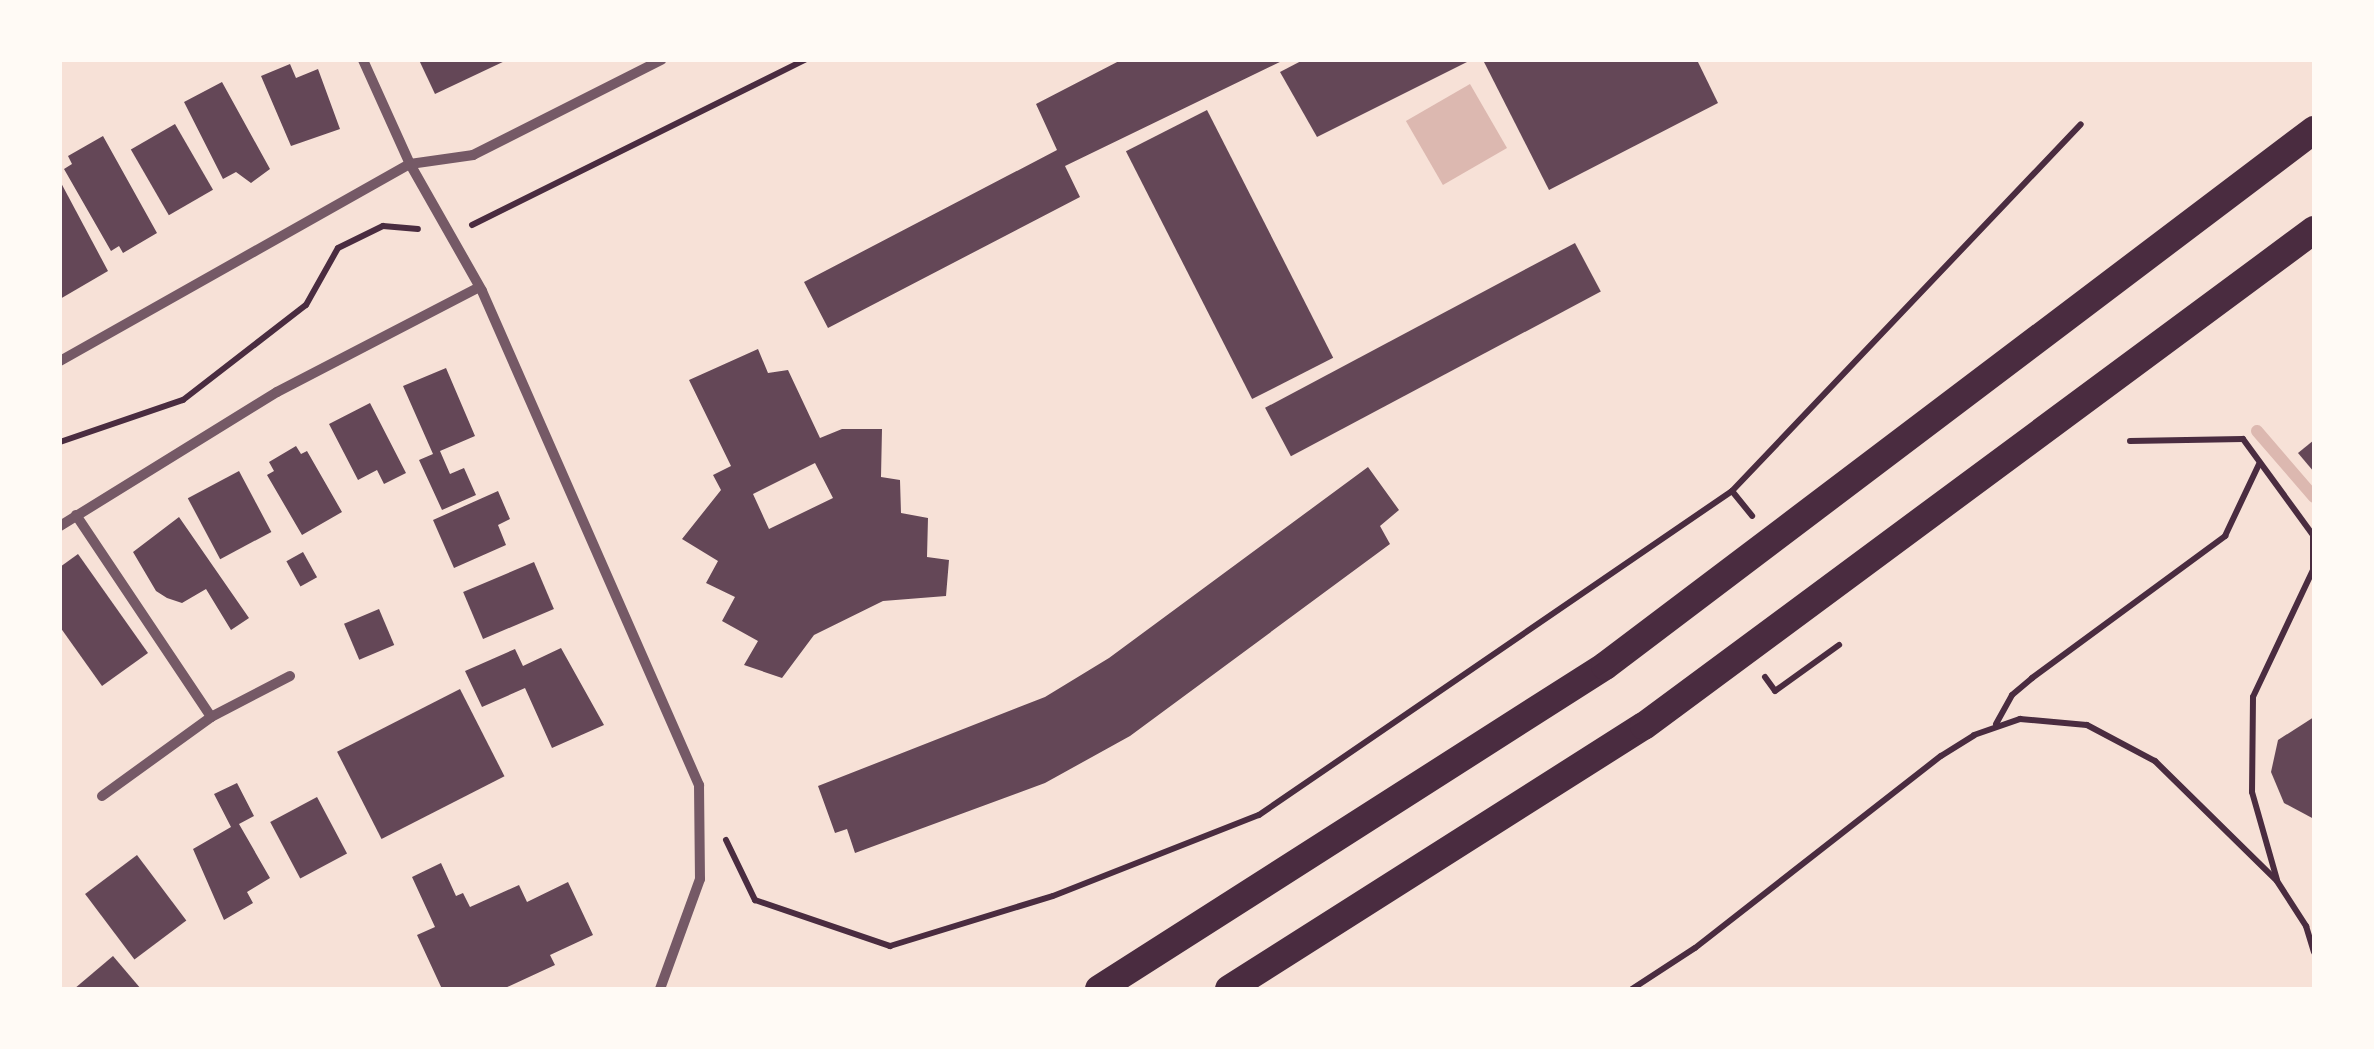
<!DOCTYPE html>
<style>
body{margin:0}
#map{position:relative;width:2374px;height:1049px;overflow:hidden;background:#f7e1d7;font-family:"Golos Text",sans-serif}
div>[style]{position:absolute}
[style*='--x']{left:calc(var(--x)*1px);top:calc(var(--y)*1px);width:calc(var(--w)*1px);rotate:calc(var(--a)*1deg)}
.water>*{inset:0;background:#dcb8b0;transform-origin:0 0}
.stream>*{height:12px;margin:-6px;padding:0 6px;transform-origin:6px;border-radius:6px;background:#dcb8b0}
.building>*{inset:0;background:#644757;transform-origin:0 0}
.path>*{height:6px;margin:-3px;padding:0 3px;transform-origin:3px;border-radius:3px;background:#4a2c40}
.minor>*{height:10px;margin:-5px;padding:0 5px;transform-origin:5px;border-radius:5px;background:#755966}
.trunk>*{height:28px;margin:-14px;padding:0 14px;transform-origin:14px;border-radius:14px;background:#4a2c40}
span{translate:-50% -50%;white-space:nowrap;text-align:center;line-height:1.15;-webkit-text-stroke:10px #fffaf5;paint-order:stroke}
.frame{position:absolute;inset:0;border:62px solid #fffaf5;pointer-events:none}
</style>
<div id="map">
<div class="water">
<div style="left:1470px;top:84px;width:74px;height:74px;rotate:60deg"></div>
</div>
<div class="stream">
<div style="--x:2257;--y:431;--w:87;--a:49.2"></div>
</div>
<div class="building">
<div style="clip-path:polygon(419px 60px,507px 60px,435px 94px)"></div>
<div style="clip-path:polygon(1121px 60px,1284px 60px,1065px 166px,1080px 197px,828px 328px,804px 282px,1057px 150px,1036px 104px)"></div>
<div style="clip-path:polygon(1303px 60px,1471px 60px,1317px 137px,1280px 72px)"></div>
<div style="clip-path:polygon(1483px 60px,1697px 60px,1718px 103px,1549px 190px)"></div>
<div style="clip-path:polygon(290px 64px,296px 78px,318px 69px,340px 129px,291px 146px,261px 76px)"></div>
<div style="clip-path:polygon(222px 82px,270px 169px,251px 183px,236px 172px,223px 179px,184px 102px)"></div>
<div style="left:1207px;top:110px;width:278px;height:91px;rotate:63deg"></div>
<div style="left:175px;top:124px;width:76px;height:51px;rotate:60deg"></div>
<div style="clip-path:polygon(103px 136px,157px 233px,123px 253px,119px 246px,111px 251px,64px 169px,72px 164px,68px 156px)"></div>
<div style="clip-path:polygon(60px 181px,108px 271px,60px 299px)"></div>
<div style="left:1575px;top:243px;width:55px;height:351px;rotate:62deg"></div>
<div style="clip-path:polygon(evenodd,758px 349px,768px 373px,788px 370px,820px 438px,842px 429px,882px 429px,881px 477px,900px 480px,901px 513px,928px 518px,927px 557px,949px 560px,946px 596px,883px 601px,814px 635px,782px 678px,744px 665px,758px 641px,722px 621px,735px 597px,706px 583px,718px 561px,682px 539px,721px 490px,713px 475px,731px 466px,689px 380px,758px 349px,815px 463px,833px 498px,769px 529px,753px 494px,815px 463px)"></div>
<div style="clip-path:polygon(446px 368px,475px 436px,440px 451px,450px 474px,464px 468px,476px 495px,442px 510px,419px 460px,433px 454px,403px 386px)"></div>
<div style="clip-path:polygon(370px 403px,406px 473px,384px 484px,377px 470px,358px 480px,329px 424px)"></div>
<div style="clip-path:polygon(2314px 440px,2314px 472px,2298px 453px)"></div>
<div style="clip-path:polygon(296px 446px,301px 454px,307px 451px,342px 512px,302px 535px,267px 475px,274px 471px,269px 462px)"></div>
<div style="clip-path:polygon(1368px 467px,1399px 510px,1380px 526px,1390px 544px,1130px 736px,1045px 783px,855px 853px,847px 829px,835px 833px,818px 786px,1045px 697px,1109px 658px)"></div>
<div style="left:239px;top:471px;width:69px;height:58px;rotate:62deg"></div>
<div style="clip-path:polygon(498px 491px,510px 519px,498px 525px,506px 545px,454px 568px,433px 520px)"></div>
<div style="clip-path:polygon(179px 517px,249px 618px,231px 630px,206px 589px,182px 603px,167px 598px,156px 591px,133px 552px)"></div>
<div style="left:303px;top:552px;width:29px;height:19px;rotate:61deg"></div>
<div style="clip-path:polygon(78px 554px,148px 653px,102px 686px,60px 627px,60px 567px)"></div>
<div style="left:534px;top:562px;width:51px;height:77px;rotate:67deg"></div>
<div style="left:379px;top:609px;width:39px;height:38px;rotate:67deg"></div>
<div style="clip-path:polygon(561px 648px,604px 725px,552px 748px,525px 688px,482px 707px,465px 671px,515px 649px,523px 666px)"></div>
<div style="left:460px;top:689px;width:98px;height:138px;rotate:63deg"></div>
<div style="clip-path:polygon(2314px 717px,2314px 819px,2284px 803px,2271px 772px,2278px 740px)"></div>
<div style="clip-path:polygon(237px 783px,254px 816px,239px 824px,270px 878px,247px 892px,253px 903px,224px 920px,193px 849px,231px 827px,214px 794px)"></div>
<div style="left:317px;top:797px;width:64px;height:53px;rotate:62deg"></div>
<div style="left:137px;top:855px;width:82px;height:65px;rotate:53deg"></div>
<div style="clip-path:polygon(441px 863px,456px 896px,463px 893px,470px 907px,519px 885px,527px 902px,568px 882px,593px 935px,550px 955px,555px 965px,503px 989px,442px 989px,417px 935px,435px 927px,412px 877px)"></div>
<div style="clip-path:polygon(113px 956px,141px 989px,74px 989px)"></div>
</div>
<div class="path">
<div style="--x:472;--y:225;--w:372;--a:-26.4"></div>
<div style="--x:2130;--y:441;--w:113;--a:-1"></div>
<div style="--x:2243;--y:439;--w:119;--a:53.9"></div>
<div style="--x:2313;--y:535;--w:35;--a:90"></div>
<div style="--x:2313;--y:570;--w:140;--a:115.3"></div>
<div style="--x:2253;--y:697;--w:95;--a:90.6"></div>
<div style="--x:2252;--y:792;--w:91;--a:74.1"></div>
<div style="--x:60;--y:442;--w:130;--a:-18.9"></div>
<div style="--x:183;--y:400;--w:155;--a:-37.7"></div>
<div style="--x:306;--y:305;--w:65;--a:-60.7"></div>
<div style="--x:338;--y:248;--w:50;--a:-26.1"></div>
<div style="--x:383;--y:226;--w:35;--a:5"></div>
<div style="--x:1732;--y:491;--w:32;--a:51"></div>
<div style="--x:1765;--y:677;--w:17;--a:54"></div>
<div style="--x:1775;--y:691;--w:79;--a:-35.7"></div>
<div style="--x:1996;--y:724;--w:33;--a:-61"></div>
<div style="--x:2012;--y:695;--w:26;--a:-40"></div>
<div style="--x:2032;--y:678;--w:240;--a:-36.3"></div>
<div style="--x:2225;--y:536;--w:80;--a:-64.7"></div>
<div style="--x:726;--y:840;--w:67;--a:64.2"></div>
<div style="--x:755;--y:900;--w:143;--a:18.8"></div>
<div style="--x:890;--y:946;--w:170;--a:-17.1"></div>
<div style="--x:1053;--y:896;--w:221;--a:-21.5"></div>
<div style="--x:1259;--y:815;--w:573;--a:-34.41"></div>
<div style="--x:1732;--y:491;--w:506;--a:-46.44"></div>
<div style="--x:1632;--y:989;--w:75;--a:-33.1"></div>
<div style="--x:1695;--y:948;--w:312;--a:-38"></div>
<div style="--x:1941;--y:756;--w:39;--a:-32"></div>
<div style="--x:1974;--y:735;--w:49;--a:-19.2"></div>
<div style="--x:2020;--y:719;--w:67;--a:5.1"></div>
<div style="--x:2087;--y:725;--w:77;--a:27.9"></div>
<div style="--x:2155;--y:761;--w:171;--a:44.5"></div>
<div style="--x:2277;--y:881;--w:54;--a:57.2"></div>
<div style="--x:2306;--y:926;--w:27;--a:73"></div>
</div>
<div class="minor">
<div style="--x:363;--y:60;--w:114;--a:65.7"></div>
<div style="--x:410;--y:164;--w:146;--a:60.4"></div>
<div style="--x:482;--y:291;--w:540;--a:66.29"></div>
<div style="--x:699;--y:785;--w:94;--a:89.4"></div>
<div style="--x:700;--y:879;--w:117;--a:110"></div>
<div style="--x:60;--y:361;--w:402;--a:-29.4"></div>
<div style="--x:410;--y:164;--w:64;--a:-8.1"></div>
<div style="--x:473;--y:155;--w:211;--a:-26.8"></div>
<div style="--x:76;--y:515;--w:243;--a:56.2"></div>
<div style="--x:60;--y:526;--w:255;--a:-31.7"></div>
<div style="--x:277;--y:392;--w:224;--a:-27.4"></div>
<div style="--x:102;--y:796;--w:135;--a:-35.9"></div>
<div style="--x:211;--y:717;--w:89;--a:-27.4"></div>
</div>
<div class="trunk">
<div style="--x:1099;--y:989;--w:600;--a:-32.55"></div>
<div style="--x:1605;--y:666;--w:889;--a:-37.09"></div>
<div style="--x:1229;--y:989;--w:491;--a:-32.4"></div>
<div style="--x:1644;--y:726;--w:834;--a:-36.51"></div>
</div>
<div class="frame"></div>
</div>
